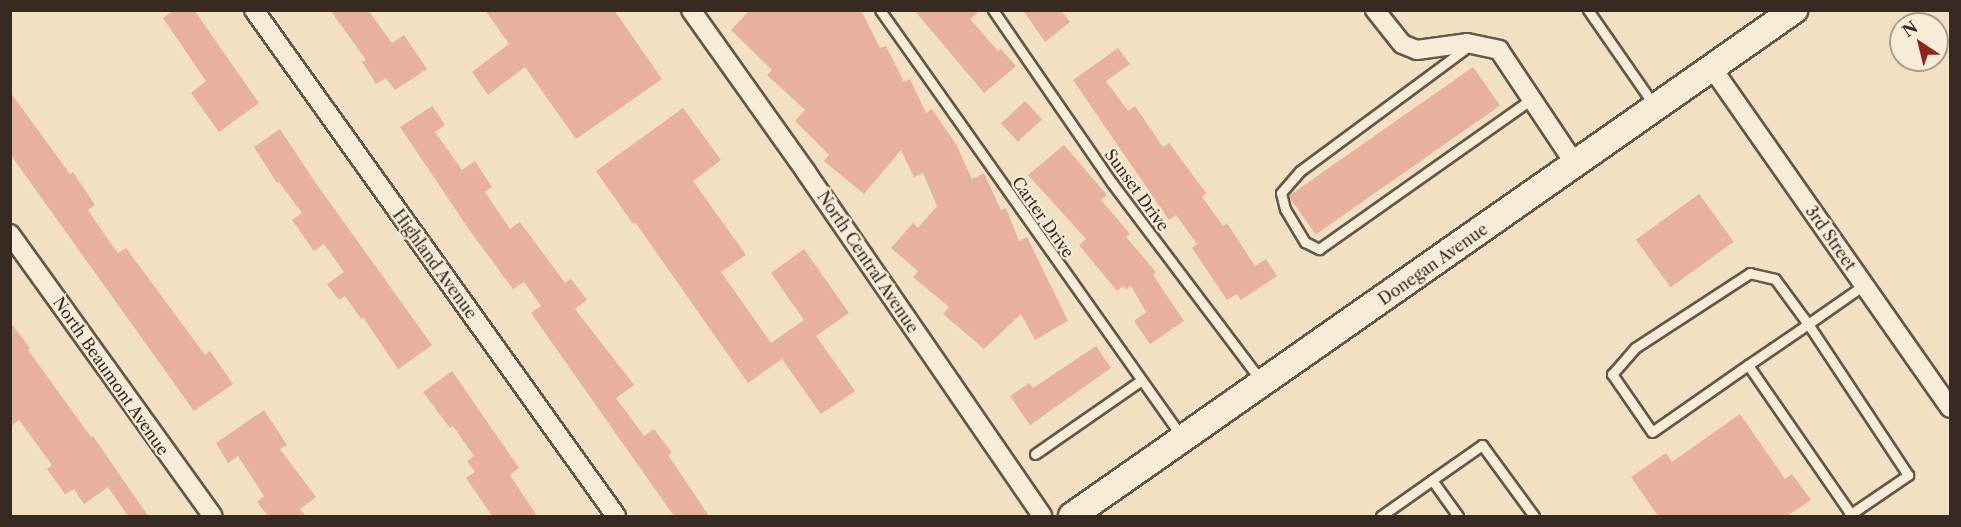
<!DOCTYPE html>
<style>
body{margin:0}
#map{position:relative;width:1961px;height:527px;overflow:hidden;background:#f1e1c2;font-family:"Libre Caslon Text",serif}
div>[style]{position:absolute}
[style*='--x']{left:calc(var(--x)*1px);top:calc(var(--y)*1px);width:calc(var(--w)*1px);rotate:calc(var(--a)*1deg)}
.building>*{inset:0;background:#e8b09e;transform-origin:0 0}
.roads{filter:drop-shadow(2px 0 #65584b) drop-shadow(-2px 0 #65584b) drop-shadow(0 2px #65584b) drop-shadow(0 -2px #65584b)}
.lane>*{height:9px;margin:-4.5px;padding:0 4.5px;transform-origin:4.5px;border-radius:4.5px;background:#f6ecd7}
.street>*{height:18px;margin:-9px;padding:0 9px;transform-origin:9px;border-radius:9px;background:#f6ecd7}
.secondary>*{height:26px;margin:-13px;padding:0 13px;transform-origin:13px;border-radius:13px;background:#f6ecd7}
span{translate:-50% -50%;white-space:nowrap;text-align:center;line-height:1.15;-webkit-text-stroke:4.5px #f6ecd7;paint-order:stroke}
.street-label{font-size:16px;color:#362a23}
.frame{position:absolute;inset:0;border:12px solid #362a23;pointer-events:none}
.north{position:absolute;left:1889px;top:12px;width:60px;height:60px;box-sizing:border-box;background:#f6ecd7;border:2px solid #a99e8f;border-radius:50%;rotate:325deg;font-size:16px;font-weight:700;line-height:24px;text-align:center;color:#362a23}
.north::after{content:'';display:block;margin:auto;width:21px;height:27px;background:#8f2418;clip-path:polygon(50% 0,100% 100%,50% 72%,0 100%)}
</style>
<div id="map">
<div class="building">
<div style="clip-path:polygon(174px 10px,194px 10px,259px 103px,219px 132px,191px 93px,206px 81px,163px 18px)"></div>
<div style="clip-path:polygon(330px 10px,368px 10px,392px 43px,404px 35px,427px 69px,395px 90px,386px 78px,376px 84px,362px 62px,366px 60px)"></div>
<div style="clip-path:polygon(485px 10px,614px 10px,662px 79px,576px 139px,525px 67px,488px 95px,472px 72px,509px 44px)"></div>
<div style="clip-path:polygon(750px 10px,861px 10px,880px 48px,886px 46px,904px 82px,910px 79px,926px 113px,932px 109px,956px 144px,972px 179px,984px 173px,1001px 210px,1006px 208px,1019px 241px,1027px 237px,1068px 321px,1035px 340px,1021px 314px,984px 349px,943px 314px,949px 307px,913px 277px,918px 271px,891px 248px,913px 223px,918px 228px,937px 206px,923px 173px,914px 177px,901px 150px,864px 194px,824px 161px,829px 155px,795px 121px,805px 110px,767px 75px,772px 70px,731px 30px)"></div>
<div style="clip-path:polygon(914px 10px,981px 10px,970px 19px,998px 51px,1001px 49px,1016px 66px,984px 93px)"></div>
<div style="clip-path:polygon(1023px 10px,1061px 10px,1070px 22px,1045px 42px)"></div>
<div style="clip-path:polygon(1118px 48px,1130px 64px,1106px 81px,1128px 111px,1135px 106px,1163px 147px,1169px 143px,1206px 193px,1202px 197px,1223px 226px,1227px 223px,1255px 266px,1266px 259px,1277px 276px,1241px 300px,1237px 294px,1227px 300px,1192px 248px,1197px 244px,1176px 215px,1169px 220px,1073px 80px)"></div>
<div style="left:1473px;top:67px;width:47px;height:225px;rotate:55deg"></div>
<div style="clip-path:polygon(10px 92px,70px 174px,73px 172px,95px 205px,88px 210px,109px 241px,118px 253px,126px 248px,205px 355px,210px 351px,233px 384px,194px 411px,10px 154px)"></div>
<div style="left:1025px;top:101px;width:25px;height:33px;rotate:47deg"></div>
<div style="clip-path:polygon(432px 106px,445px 125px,435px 132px,462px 170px,475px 161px,492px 187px,485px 192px,510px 229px,520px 222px,565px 283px,571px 279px,587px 300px,575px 309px,634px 385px,616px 398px,644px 436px,654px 429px,672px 453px,668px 455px,709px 516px,674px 516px,531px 313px,541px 306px,524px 282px,513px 289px,470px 231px,400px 127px)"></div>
<div style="clip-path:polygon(683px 108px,721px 160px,693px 181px,746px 255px,721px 272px,771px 343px,804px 320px,771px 273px,804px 249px,849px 313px,816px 336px,855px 391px,821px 414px,782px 359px,748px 383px,635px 222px,633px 224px,596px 171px)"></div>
<div style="clip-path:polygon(280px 129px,315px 182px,432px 345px,398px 369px,363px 317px,361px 319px,345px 296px,339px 300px,327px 284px,344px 272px,324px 244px,314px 251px,292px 220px,302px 213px,279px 182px,277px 183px,254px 147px)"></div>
<div style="clip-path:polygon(1064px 145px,1107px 195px,1101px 200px,1130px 234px,1126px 237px,1156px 272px,1153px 275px,1184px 321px,1150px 344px,1134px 321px,1146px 312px,1131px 286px,1126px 289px,1123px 286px,1117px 291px,1079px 245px,1086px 239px,1028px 175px)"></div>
<div style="left:1699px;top:194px;width:59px;height:78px;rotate:54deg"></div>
<div style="clip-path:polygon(10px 322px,30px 348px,28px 350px,91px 437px,93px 436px,148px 516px,128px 516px,108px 487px,84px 504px,74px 489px,65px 494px,47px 469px,52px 465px,19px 420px,10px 427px)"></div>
<div style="clip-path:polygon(1096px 346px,1111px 368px,1030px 425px,1010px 396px,1029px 383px,1033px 388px)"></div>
<div style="clip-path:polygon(452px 371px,519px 468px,510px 475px,537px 516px,492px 516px,466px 478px,475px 472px,467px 461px,474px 456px,453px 426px,450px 428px,423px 392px)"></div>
<div style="clip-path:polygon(264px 410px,287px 445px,280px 449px,316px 497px,300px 509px,306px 516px,268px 516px,257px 502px,264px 496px,238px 456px,228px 463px,216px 443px)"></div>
<div style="clip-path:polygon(1740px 414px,1785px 479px,1792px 474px,1811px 500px,1787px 516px,1658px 516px,1631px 477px,1666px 453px,1672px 462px)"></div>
</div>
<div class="roads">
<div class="lane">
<div style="--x:880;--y:10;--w:523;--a:54.73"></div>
<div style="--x:993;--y:10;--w:210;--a:55.5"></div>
<div style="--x:1112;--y:183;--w:248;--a:53"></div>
<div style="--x:1588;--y:10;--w:116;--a:55.2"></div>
<div style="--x:1469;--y:46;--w:210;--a:143.5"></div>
<div style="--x:1300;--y:171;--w:29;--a:131"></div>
<div style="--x:1281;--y:193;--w:16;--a:76"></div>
<div style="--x:1285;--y:209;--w:39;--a:59"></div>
<div style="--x:1305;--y:242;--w:16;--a:27"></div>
<div style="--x:1319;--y:249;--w:261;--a:-35.2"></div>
<div style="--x:1748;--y:365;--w:183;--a:55.4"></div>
<div style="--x:1035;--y:454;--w:128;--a:-34.8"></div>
<div style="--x:1381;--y:516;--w:62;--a:-35.2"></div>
<div style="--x:1458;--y:516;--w:44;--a:-125.8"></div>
<div style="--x:1432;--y:480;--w:61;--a:-35"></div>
<div style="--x:1482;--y:445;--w:88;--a:53.8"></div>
<div style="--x:1848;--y:516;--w:73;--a:-34.3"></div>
<div style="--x:1908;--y:475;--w:181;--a:-123.5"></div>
<div style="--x:1808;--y:324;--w:56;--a:-126.3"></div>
<div style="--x:1775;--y:279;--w:26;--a:-167"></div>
<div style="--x:1750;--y:273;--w:137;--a:146.9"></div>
<div style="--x:1635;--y:348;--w:35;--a:131"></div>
<div style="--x:1612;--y:374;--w:70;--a:55.4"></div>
<div style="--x:1652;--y:432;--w:117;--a:-34.9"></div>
<div style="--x:1748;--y:365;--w:73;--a:-34.3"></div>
<div style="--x:1808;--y:324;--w:68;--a:-34.9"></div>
</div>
<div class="street">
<div style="--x:254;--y:10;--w:622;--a:54.42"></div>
<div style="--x:691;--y:10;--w:199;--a:54.6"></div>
<div style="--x:806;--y:172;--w:417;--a:55.5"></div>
<div style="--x:1375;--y:10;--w:43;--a:51.5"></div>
<div style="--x:1402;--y:44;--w:16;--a:22"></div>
<div style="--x:1417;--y:50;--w:50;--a:-8"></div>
<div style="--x:1467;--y:43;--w:33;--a:12"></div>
<div style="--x:1499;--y:50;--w:137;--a:56.3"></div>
<div style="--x:1712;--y:68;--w:415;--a:55"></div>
<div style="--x:10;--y:234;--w:347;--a:54.3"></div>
</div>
<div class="secondary">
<div style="--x:1072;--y:516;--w:882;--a:-35.02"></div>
</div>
</div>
<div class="street-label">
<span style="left:1137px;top:190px;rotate:54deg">Sunset Drive</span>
<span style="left:1043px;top:217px;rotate:55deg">Carter Drive</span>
<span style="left:1831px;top:238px;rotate:55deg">3rd Street</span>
<span style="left:868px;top:262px;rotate:56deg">North Central Avenue</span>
<span style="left:435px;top:264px;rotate:54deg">Highland Avenue</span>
<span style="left:1433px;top:264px;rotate:-35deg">Donegan Avenue</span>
<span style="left:111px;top:376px;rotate:55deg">North Beaumont Avenue</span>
</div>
<div class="frame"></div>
<div class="north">N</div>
</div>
